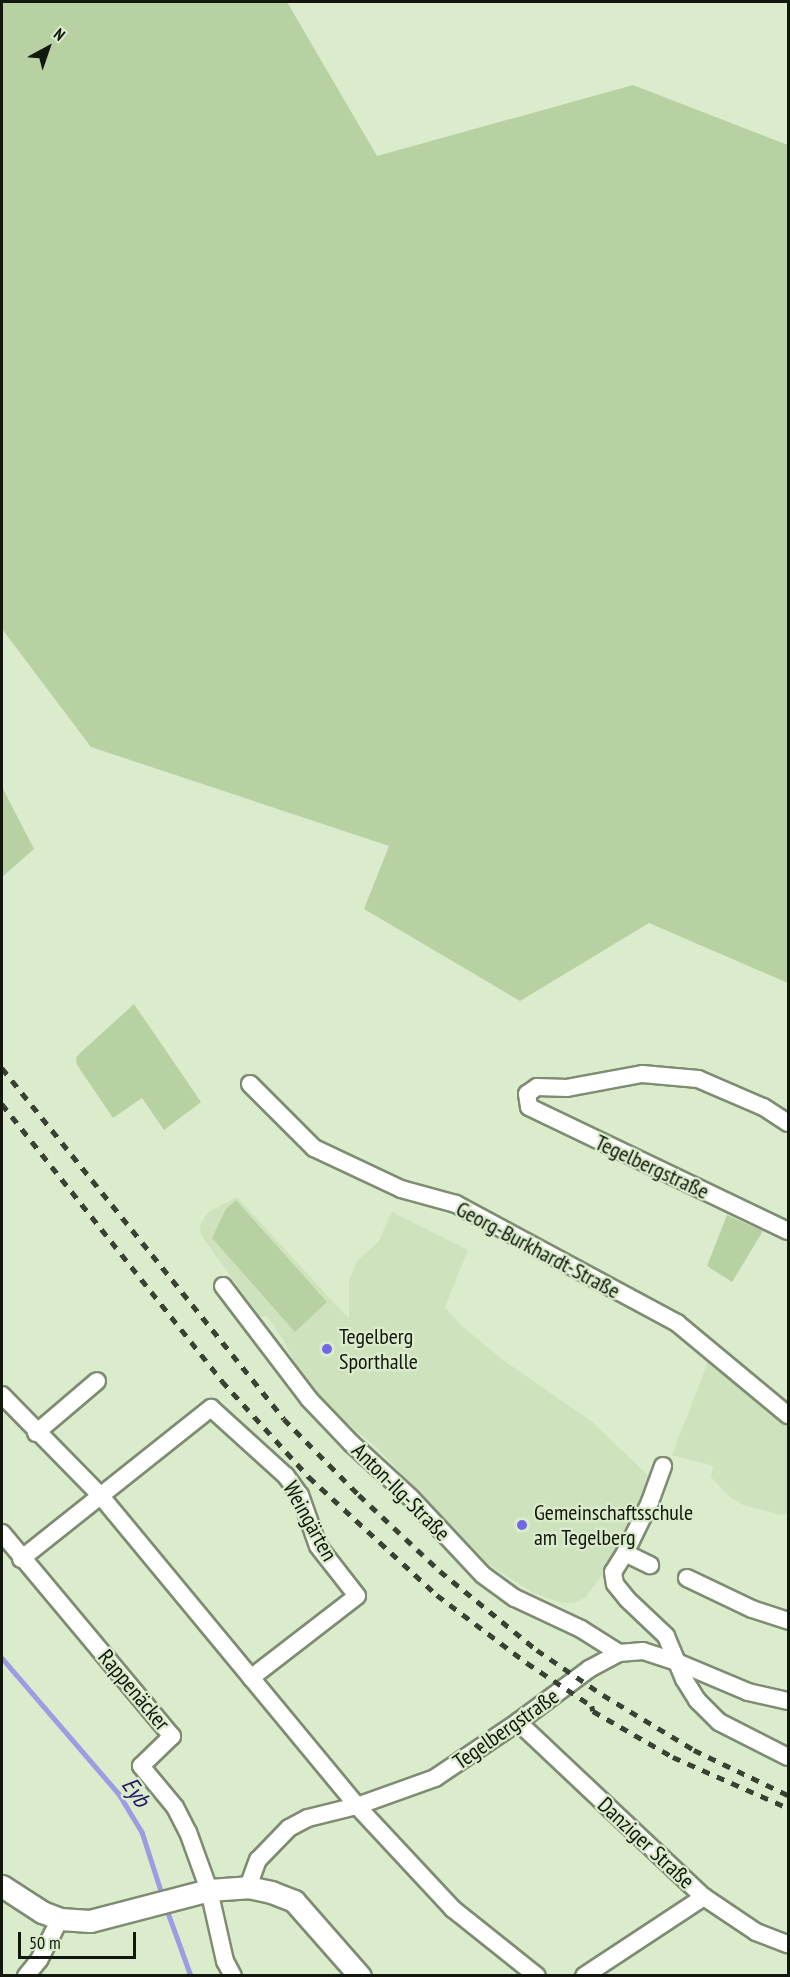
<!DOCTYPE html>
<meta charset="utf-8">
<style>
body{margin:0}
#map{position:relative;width:790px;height:1977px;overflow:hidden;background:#dbeccd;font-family:"PT Sans Narrow",sans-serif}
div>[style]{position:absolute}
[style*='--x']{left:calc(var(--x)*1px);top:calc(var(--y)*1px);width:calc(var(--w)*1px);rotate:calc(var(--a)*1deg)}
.built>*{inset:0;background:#cee3bd}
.green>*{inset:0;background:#b8d1a2}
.stream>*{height:4.5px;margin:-2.25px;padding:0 2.25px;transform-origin:2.25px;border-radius:2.25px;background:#9b9ce1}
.roads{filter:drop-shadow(2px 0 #7e8d71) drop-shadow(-2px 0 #7e8d71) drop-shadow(0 2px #7e8d71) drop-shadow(0 -2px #7e8d71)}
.minor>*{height:16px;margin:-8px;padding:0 8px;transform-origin:8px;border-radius:8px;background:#fff}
.major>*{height:21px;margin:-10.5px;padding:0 10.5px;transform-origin:10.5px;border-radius:10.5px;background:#fff}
.rail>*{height:4.5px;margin-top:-2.25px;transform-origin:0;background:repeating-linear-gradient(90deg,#394132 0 8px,transparent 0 16px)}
.dots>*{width:16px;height:16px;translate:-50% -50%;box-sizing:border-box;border:3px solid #dbeccd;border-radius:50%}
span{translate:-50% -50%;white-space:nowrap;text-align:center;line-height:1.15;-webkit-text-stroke:4.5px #dbeccd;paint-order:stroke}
.street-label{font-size:22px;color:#12180d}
.poi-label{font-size:22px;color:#12180d}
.left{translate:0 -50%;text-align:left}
.water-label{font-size:24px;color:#251766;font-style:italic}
.frame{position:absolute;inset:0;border:3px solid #12180d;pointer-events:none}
.north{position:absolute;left:18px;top:18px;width:60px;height:60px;-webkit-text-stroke:4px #dbeccd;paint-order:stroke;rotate:40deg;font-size:16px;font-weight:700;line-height:24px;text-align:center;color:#12180d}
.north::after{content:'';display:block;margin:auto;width:21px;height:27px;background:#12180d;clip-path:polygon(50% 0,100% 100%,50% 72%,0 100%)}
.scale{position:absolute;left:18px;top:1932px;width:118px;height:27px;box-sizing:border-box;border:3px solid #12180d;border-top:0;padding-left:8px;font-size:18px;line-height:21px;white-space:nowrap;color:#12180d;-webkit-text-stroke:4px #dbeccd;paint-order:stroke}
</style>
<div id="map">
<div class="built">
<div style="clip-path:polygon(237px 1197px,349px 1319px,349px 1280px,357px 1261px,378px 1242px,392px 1212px,468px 1250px,445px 1307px,461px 1325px,503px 1360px,591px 1421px,653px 1480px,620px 1550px,585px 1598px,574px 1603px,561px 1603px,533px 1593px,488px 1564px,374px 1445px,332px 1412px,302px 1377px,282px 1338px,267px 1316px,260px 1317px,201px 1235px,200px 1226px,207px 1213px)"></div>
<div style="clip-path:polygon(709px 1359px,788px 1421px,788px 1513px,781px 1515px,743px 1505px,731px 1498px,711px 1477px,713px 1466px,672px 1455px)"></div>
</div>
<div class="green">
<div style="clip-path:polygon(2px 2px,287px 2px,377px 156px,633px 85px,788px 145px,788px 983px,649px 923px,520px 1001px,364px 909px,389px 846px,91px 747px,2px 629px)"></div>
<div style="clip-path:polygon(2px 787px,34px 849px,2px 877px)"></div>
<div style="clip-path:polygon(134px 1004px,201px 1102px,164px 1130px,142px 1098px,113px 1118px,77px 1065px,76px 1058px,79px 1054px)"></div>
<div style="clip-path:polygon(236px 1200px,327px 1302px,295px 1332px,212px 1238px,226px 1209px)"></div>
<div style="clip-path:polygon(727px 1215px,763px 1231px,732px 1282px,707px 1266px)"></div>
</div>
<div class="stream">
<div style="--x:2;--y:1658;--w:179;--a:49.3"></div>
<div style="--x:119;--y:1794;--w:44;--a:58.8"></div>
<div style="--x:142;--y:1832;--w:68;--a:72.1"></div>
<div style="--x:166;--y:1907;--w:73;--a:70.1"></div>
</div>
<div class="roads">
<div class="minor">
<div style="--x:250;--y:1084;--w:91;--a:45"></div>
<div style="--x:314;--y:1148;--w:96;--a:25.2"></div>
<div style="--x:401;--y:1189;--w:57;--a:15.3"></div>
<div style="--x:456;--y:1204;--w:251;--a:28.3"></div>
<div style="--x:677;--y:1323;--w:144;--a:39.7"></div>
<div style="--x:788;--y:1123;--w:30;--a:-147"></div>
<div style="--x:763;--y:1107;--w:71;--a:-156.7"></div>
<div style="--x:698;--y:1079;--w:56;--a:-174.9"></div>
<div style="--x:642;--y:1074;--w:76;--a:169.4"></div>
<div style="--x:567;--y:1088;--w:30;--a:-178"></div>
<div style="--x:537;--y:1087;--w:12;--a:145"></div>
<div style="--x:527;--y:1094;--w:13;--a:81"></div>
<div style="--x:529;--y:1107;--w:287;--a:25.6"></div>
<div style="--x:223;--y:1286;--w:142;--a:52.7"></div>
<div style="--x:309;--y:1399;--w:61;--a:46.3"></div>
<div style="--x:351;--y:1443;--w:81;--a:42.5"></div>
<div style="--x:411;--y:1498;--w:105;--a:46.9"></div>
<div style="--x:483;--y:1575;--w:39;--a:36"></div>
<div style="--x:515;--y:1598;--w:73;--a:25.2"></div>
<div style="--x:581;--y:1629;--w:45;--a:32.3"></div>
<div style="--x:2;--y:1395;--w:140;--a:45.6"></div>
<div style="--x:100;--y:1495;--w:403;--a:50.4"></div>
<div style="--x:357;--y:1806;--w:141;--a:47"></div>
<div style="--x:453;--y:1909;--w:107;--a:38.6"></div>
<div style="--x:36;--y:1433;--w:80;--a:-40.4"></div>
<div style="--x:663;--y:1466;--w:38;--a:110"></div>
<div style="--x:650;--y:1502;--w:57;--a:116.1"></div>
<div style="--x:625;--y:1553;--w:22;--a:122"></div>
<div style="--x:613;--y:1572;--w:12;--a:81"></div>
<div style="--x:615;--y:1584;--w:19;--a:51"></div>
<div style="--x:627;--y:1599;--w:54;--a:43.5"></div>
<div style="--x:666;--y:1636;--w:47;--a:67.3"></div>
<div style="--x:684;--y:1679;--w:25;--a:58"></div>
<div style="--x:697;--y:1700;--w:31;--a:45"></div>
<div style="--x:719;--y:1722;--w:77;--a:26.9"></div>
<div style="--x:2;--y:1533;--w:265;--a:50.1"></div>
<div style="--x:172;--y:1736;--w:43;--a:135.9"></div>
<div style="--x:141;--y:1766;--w:53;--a:50.3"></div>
<div style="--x:175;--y:1807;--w:28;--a:63"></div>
<div style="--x:188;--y:1832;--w:62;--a:70.1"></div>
<div style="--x:209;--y:1890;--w:73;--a:77.3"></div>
<div style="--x:225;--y:1961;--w:17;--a:62"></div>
<div style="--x:625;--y:1553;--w:28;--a:26"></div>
<div style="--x:21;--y:1559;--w:243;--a:-38.5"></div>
<div style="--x:211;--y:1408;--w:101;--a:42.2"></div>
<div style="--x:286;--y:1476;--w:24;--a:54"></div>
<div style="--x:300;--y:1495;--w:54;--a:70.6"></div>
<div style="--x:318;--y:1546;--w:63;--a:52"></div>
<div style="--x:357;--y:1596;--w:134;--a:142.3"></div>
<div style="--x:687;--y:1578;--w:72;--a:25.5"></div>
<div style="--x:752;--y:1609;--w:38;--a:18"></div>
<div style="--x:518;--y:1722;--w:255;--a:43.3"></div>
<div style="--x:704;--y:1897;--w:63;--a:33.9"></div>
<div style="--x:756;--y:1932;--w:34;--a:21"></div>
<div style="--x:248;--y:1887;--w:29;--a:-70"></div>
<div style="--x:258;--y:1860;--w:45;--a:-45.9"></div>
<div style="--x:289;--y:1828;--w:21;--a:-28"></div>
<div style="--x:308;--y:1818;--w:50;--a:-13.8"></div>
<div style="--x:357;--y:1806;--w:83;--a:-19.7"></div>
<div style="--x:435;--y:1778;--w:100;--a:-34"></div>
<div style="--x:518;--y:1722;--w:89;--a:-36.7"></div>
<div style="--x:589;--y:1669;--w:34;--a:-28"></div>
<div style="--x:619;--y:1653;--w:24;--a:-5"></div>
<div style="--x:643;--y:1651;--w:36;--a:18"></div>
<div style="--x:677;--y:1662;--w:77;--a:22.9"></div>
<div style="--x:748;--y:1692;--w:41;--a:12.7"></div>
<div style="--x:26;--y:1976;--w:21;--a:-51"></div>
<div style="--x:39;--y:1960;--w:46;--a:-62.9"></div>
<div style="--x:584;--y:1976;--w:144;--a:-33.4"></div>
</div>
<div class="major">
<div style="--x:2;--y:1886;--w:48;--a:33"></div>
<div style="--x:42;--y:1912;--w:19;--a:21"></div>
<div style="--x:60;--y:1919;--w:30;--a:4"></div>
<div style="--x:90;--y:1921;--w:123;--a:-14.6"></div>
<div style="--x:209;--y:1890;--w:39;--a:-4"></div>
<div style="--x:248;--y:1887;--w:24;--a:12"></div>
<div style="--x:271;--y:1892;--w:25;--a:21"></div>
<div style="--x:294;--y:1901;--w:100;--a:48.7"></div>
</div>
</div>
<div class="rail">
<div style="--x:2;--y:1068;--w:450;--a:51.2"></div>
<div style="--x:284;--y:1419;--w:107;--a:45.4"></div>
<div style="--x:359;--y:1495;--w:111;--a:43.2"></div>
<div style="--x:440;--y:1571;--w:125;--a:39.2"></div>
<div style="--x:537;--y:1650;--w:80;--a:34.3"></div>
<div style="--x:603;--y:1695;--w:106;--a:31.1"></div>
<div style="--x:694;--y:1750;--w:104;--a:25.6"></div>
<div style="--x:2;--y:1104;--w:354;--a:51.5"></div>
<div style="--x:222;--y:1381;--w:130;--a:47.8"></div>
<div style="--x:309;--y:1477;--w:174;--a:42.7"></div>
<div style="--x:437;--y:1595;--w:113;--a:37.1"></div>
<div style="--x:527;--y:1663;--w:78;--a:33.5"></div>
<div style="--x:592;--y:1706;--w:5;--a:79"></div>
<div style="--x:593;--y:1711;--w:92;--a:29.9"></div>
<div style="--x:673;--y:1757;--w:126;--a:23.9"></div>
</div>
<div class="dots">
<div style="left:327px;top:1349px;background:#7168e3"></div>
<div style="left:522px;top:1525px;background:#7168e3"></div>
</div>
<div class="street-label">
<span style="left:652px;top:1167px;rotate:25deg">Tegelbergstraße</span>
<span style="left:538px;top:1250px;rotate:28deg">Georg-Burkhardt-Straße</span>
<span style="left:401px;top:1492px;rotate:45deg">Anton-Ilg-Straße</span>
<span style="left:310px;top:1521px;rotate:61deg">Weingärten</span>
<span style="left:134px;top:1690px;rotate:50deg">Rappenäcker</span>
<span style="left:506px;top:1729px;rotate:-35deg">Tegelbergstraße</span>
<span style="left:646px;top:1843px;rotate:43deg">Danziger Straße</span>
</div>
<div class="poi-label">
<span class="left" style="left:339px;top:1349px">Tegelberg<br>Sporthalle</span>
<span class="left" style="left:534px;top:1525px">Gemeinschaftsschule<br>am Tegelberg</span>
</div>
<div class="water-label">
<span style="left:136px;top:1792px;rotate:55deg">Eyb</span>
</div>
<div class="frame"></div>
<div class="north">N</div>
<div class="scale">50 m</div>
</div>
